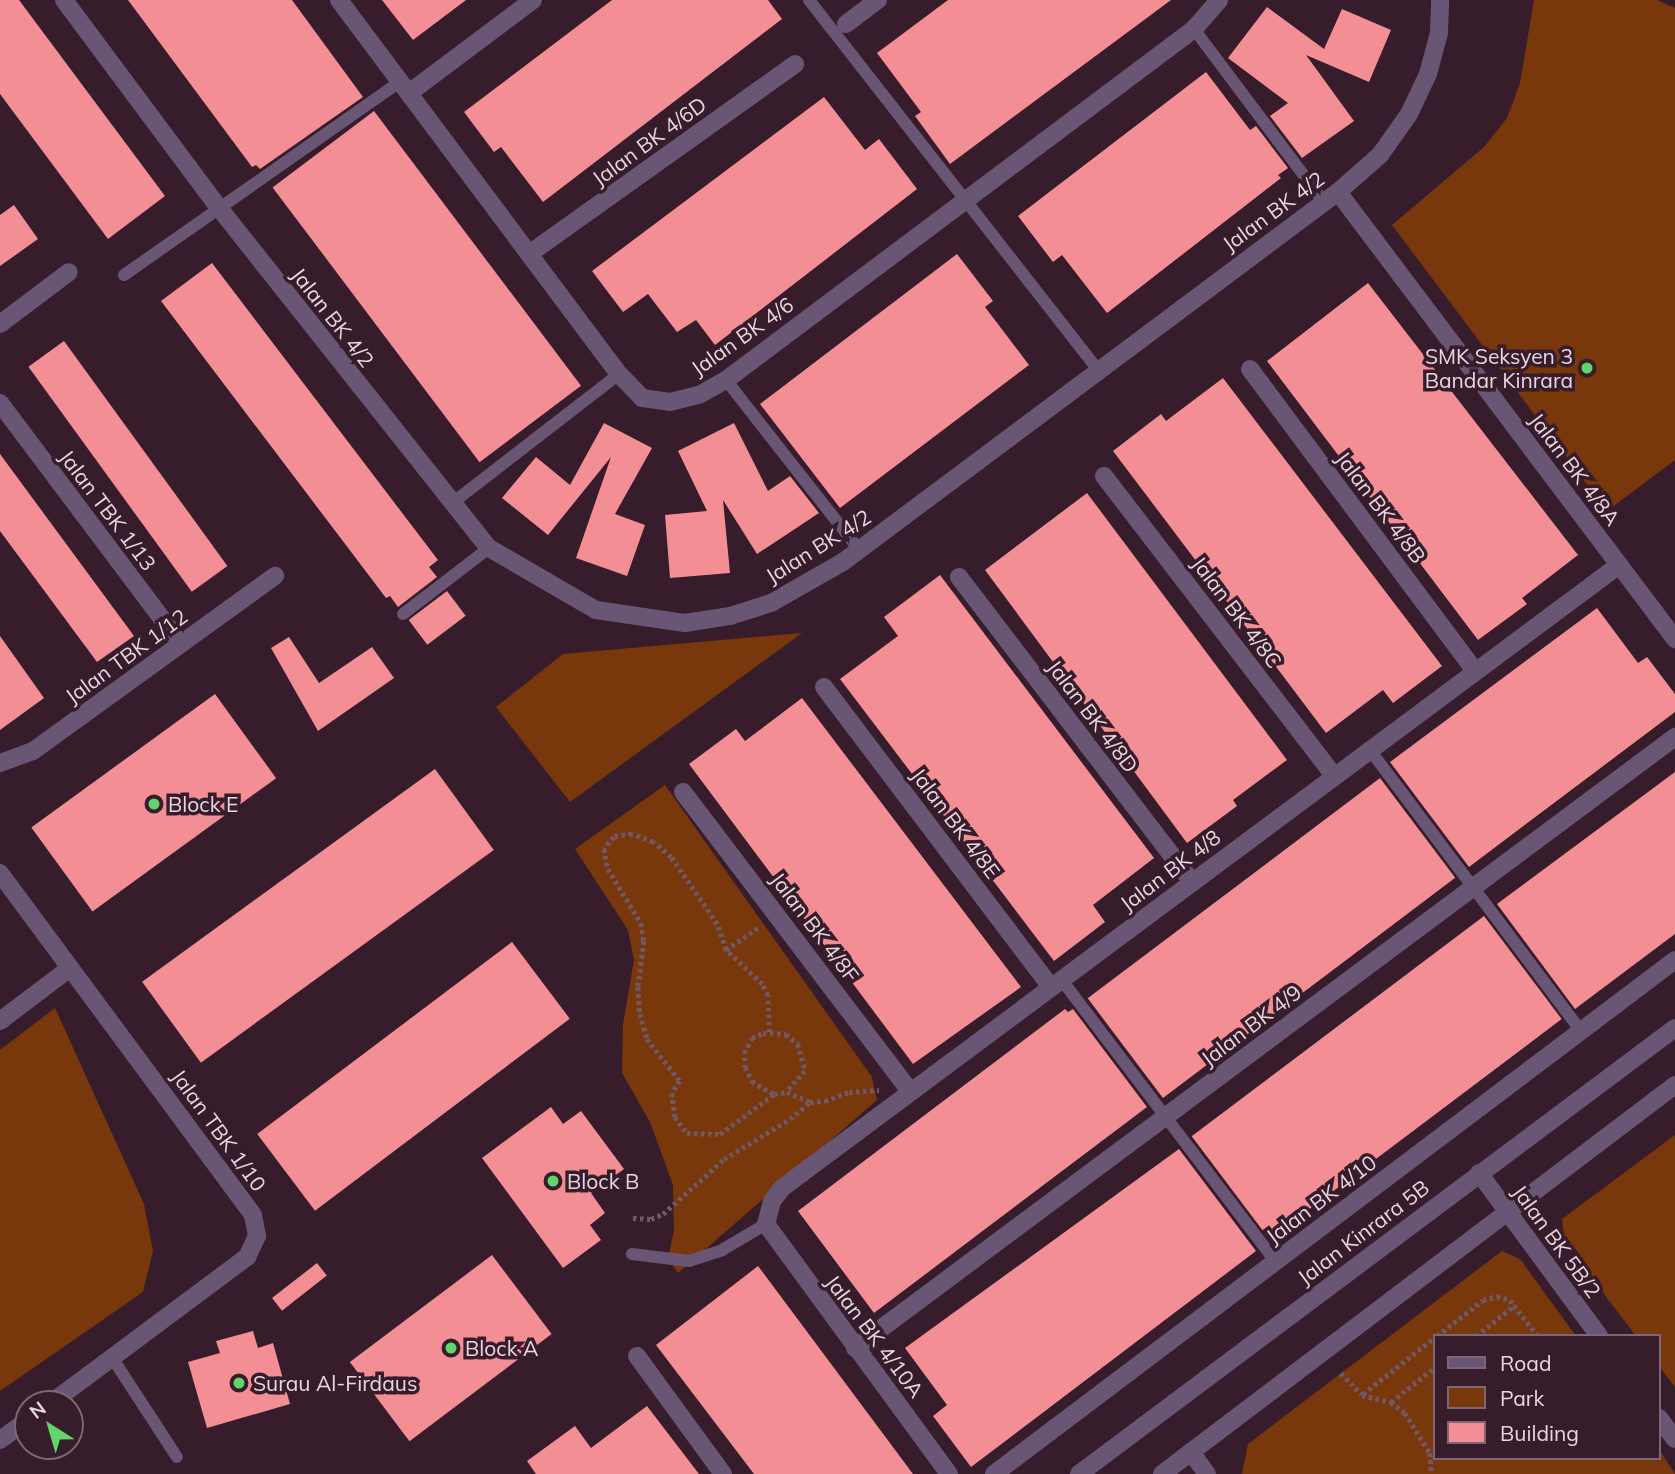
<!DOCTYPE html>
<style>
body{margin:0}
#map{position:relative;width:1675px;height:1474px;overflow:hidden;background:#371c2c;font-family:Mulish,sans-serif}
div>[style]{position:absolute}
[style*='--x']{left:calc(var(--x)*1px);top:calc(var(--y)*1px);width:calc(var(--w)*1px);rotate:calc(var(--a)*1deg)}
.green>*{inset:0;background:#78380c}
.building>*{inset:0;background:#f38f94;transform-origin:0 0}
.path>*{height:4.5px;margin-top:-2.25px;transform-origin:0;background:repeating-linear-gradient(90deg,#705866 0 3.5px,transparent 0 7px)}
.service>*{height:12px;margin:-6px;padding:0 6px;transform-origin:6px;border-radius:6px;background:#695574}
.minor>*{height:18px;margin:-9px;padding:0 9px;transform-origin:9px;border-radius:9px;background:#695574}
.tertiary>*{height:18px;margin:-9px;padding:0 9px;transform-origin:9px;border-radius:9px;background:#695574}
.dots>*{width:19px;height:19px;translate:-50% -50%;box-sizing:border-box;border:4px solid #371c2c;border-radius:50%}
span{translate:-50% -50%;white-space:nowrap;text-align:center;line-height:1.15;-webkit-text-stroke:7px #371c2c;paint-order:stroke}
.street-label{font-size:21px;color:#e8d6df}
.poi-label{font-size:21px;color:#e8d6df}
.right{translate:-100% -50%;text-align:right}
.left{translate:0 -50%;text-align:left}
.legend{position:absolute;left:1433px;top:1334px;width:228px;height:126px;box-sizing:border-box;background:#371c2c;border:2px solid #7e6674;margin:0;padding:9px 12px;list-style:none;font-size:21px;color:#e8d6df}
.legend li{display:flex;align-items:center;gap:14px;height:35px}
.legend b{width:35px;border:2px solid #7e6674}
.north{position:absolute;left:14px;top:1390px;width:70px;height:70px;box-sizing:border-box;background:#371c2c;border:2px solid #7e6674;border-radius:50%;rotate:323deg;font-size:19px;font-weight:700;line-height:28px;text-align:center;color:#e8d6df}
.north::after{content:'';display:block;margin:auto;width:24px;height:32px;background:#61d46a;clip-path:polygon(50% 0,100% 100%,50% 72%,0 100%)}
</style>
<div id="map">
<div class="green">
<div style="clip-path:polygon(1534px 0,1657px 0,1675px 8px,1675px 460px,1607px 511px,1392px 225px,1484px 147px,1507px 118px,1520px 83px)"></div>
<div style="clip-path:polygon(802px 633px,570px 802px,496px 707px,563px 654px)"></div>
<div style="clip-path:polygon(665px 785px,872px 1077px,877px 1100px,678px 1273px,668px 1259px,674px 1230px,673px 1185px,650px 1122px,622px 1073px,623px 1024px,634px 960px,628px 930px,575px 849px)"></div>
<div style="clip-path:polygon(55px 1008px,144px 1204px,153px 1251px,143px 1292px,0 1391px,0 1050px)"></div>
<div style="clip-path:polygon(1675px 1135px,1675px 1387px,1659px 1366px,1659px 1336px,1636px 1336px,1565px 1243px,1562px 1219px)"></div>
<div style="clip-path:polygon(1502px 1251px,1520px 1259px,1576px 1336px,1435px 1336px,1435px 1458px,1659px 1458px,1659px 1449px,1675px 1474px,1242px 1474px,1248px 1444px)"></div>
</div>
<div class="building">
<div style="clip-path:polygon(0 0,19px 0,165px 196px,108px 239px,0 94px)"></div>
<div style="clip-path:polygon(128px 0,292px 0,363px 97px,260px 169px,256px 165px,252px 167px)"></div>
<div style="clip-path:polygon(382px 0,466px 0,413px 40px)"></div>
<div style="clip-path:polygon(612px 0,768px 0,782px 19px,543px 202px,501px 147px,494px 152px,464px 112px)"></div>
<div style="clip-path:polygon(948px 0,1171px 0,950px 164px,915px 116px,921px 112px,877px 53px)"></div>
<div style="clip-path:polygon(1267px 7px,1324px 49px,1342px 9px,1391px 30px,1369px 82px,1306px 55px,1354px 121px,1302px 158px,1270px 116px,1288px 103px,1228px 58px)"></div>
<div style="clip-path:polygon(1206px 72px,1250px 130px,1256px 126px,1288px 168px,1278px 175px,1281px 178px,1107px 313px,1062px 255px,1053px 262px,1018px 216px)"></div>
<div style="clip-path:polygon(824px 97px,865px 150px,879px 139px,917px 189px,715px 345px,696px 320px,677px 332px,648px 294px,623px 312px,592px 271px)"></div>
<div style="left:374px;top:111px;width:344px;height:127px;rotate:53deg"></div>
<div style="clip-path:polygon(14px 205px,38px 239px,0 266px,0 215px)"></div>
<div style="clip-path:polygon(957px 254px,993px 301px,985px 307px,1029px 365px,840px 508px,760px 404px)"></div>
<div style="clip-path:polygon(212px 263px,438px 560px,429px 567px,437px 577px,398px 607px,390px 596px,386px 598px,161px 301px)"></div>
<div style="clip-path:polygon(1368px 283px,1578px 555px,1522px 598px,1527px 604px,1478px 640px,1267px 361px)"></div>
<div style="left:64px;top:341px;width:278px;height:44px;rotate:54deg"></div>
<div style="clip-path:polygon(1223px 378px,1442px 666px,1393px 703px,1383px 690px,1326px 733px,1113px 451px,1161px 414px,1166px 421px)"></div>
<div style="clip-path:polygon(604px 423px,652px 448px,615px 514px,645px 525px,627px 576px,576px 558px,611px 457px,548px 535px,502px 498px,536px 457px,570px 485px)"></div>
<div style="clip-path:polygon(734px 423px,768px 491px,790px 476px,819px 513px,757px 554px,723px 500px,730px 573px,670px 578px,665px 515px,707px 511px,678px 451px)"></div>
<div style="clip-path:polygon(0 454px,134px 636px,97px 662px,0 531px)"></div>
<div style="clip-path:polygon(1087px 493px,1287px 760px,1233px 800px,1237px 806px,1187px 843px,985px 570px)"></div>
<div style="clip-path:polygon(940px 575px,1154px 858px,1093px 905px,1105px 922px,1054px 961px,840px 679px,898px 636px,884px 617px)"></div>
<div style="left:447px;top:591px;width:31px;height:48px;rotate:53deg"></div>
<div style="clip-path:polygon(1597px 608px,1638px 663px,1647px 657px,1675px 694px,1675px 712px,1469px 867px,1390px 762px)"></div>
<div style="clip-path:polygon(0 636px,44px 698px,0 730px)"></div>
<div style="clip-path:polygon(289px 637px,319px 683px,372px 647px,394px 678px,318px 731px,271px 648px)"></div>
<div style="left:215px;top:694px;width:104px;height:227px;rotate:54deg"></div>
<div style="clip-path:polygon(802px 698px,1021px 987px,913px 1064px,689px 764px,736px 729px,745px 741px)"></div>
<div style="left:435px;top:769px;width:100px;height:362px;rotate:54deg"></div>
<div style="clip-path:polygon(1675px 772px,1675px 934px,1575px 1009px,1497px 904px)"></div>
<div style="left:1380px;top:778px;width:125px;height:366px;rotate:53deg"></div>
<div style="left:1484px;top:916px;width:129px;height:366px;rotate:53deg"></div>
<div style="left:512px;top:942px;width:96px;height:319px;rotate:53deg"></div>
<div style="clip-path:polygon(1065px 1009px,1068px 1012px,1073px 1009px,1147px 1107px,874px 1313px,798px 1211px)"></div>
<div style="clip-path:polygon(551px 1107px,563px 1124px,581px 1111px,624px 1169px,591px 1193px,605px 1213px,590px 1225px,601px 1240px,563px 1268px,482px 1158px)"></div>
<div style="clip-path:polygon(1179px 1149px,1256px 1251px,971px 1467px,933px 1416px,947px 1405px,905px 1348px)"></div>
<div style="left:492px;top:1255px;width:99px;height:178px;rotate:53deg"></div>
<div style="left:317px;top:1263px;width:16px;height:57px;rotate:52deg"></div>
<div style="clip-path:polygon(758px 1266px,913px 1474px,754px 1474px,656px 1345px)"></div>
<div style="clip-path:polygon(253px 1331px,258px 1348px,273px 1343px,290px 1404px,207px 1428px,188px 1362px,220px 1353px,216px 1341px)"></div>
<div style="clip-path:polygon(647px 1406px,699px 1474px,536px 1474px,527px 1461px,575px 1426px,591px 1448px)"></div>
</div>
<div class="path">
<div style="--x:726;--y:950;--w:42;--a:-35.2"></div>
<div style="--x:769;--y:1032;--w:37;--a:-92"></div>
<div style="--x:768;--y:995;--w:13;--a:-119"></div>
<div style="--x:762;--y:984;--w:50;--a:-136.6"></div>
<div style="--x:726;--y:950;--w:28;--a:-109"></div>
<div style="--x:717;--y:924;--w:81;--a:-124.5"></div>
<div style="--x:671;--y:857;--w:23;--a:-140"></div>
<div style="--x:653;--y:842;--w:22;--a:-159"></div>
<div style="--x:632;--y:834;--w:18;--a:171"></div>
<div style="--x:614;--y:837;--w:16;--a:130"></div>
<div style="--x:604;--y:849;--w:20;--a:79"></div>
<div style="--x:608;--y:869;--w:63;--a:58.6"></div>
<div style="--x:641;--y:923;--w:18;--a:81"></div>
<div style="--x:644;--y:941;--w:46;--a:97.4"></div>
<div style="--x:638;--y:987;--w:27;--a:86"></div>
<div style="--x:640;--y:1014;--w:26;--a:74"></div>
<div style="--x:647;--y:1039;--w:53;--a:51.8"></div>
<div style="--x:680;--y:1081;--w:14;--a:124"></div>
<div style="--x:672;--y:1093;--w:24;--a:83"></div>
<div style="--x:675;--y:1117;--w:20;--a:53"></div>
<div style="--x:687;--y:1133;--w:33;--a:2"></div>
<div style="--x:720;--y:1134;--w:67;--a:-36.5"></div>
<div style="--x:774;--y:1094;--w:13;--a:-9"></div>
<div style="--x:787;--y:1092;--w:25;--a:23"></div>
<div style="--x:810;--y:1102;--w:15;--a:-4"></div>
<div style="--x:825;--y:1101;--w:26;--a:-21"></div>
<div style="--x:849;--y:1092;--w:30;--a:-4"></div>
<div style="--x:773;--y:1094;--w:23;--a:-151"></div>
<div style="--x:753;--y:1083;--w:17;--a:-118"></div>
<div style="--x:745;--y:1068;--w:15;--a:-94"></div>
<div style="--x:744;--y:1053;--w:17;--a:-62"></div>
<div style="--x:752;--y:1038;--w:12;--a:-24"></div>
<div style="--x:763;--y:1033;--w:23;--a:2"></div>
<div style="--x:786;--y:1034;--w:16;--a:40"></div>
<div style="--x:798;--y:1044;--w:28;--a:75"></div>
<div style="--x:805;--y:1071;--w:28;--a:131"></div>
<div style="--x:633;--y:1218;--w:18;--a:3"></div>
<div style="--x:651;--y:1219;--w:13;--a:-23"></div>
<div style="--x:663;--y:1214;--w:82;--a:-42"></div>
<div style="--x:724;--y:1159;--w:77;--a:-31.2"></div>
<div style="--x:790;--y:1119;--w:26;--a:-40"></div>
<div style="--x:1437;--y:1336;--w:58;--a:-38"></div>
<div style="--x:1483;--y:1300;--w:15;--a:-16"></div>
<div style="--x:1497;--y:1296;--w:14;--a:17"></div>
<div style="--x:1510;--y:1300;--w:46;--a:52.1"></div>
<div style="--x:1476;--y:1336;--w:50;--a:-38.5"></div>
<div style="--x:1341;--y:1373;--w:30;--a:46"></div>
<div style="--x:1362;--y:1395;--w:30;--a:14"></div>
<div style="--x:1391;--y:1402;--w:18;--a:38"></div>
<div style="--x:1405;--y:1413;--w:47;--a:58"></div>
<div style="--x:1430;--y:1453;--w:21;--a:85"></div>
<div style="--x:1363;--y:1394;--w:92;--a:-38.4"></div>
<div style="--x:1391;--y:1402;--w:56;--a:-38.5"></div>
</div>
<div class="service">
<div style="--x:809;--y:0;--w:467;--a:52"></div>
<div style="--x:1194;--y:29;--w:216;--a:53.1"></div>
<div style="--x:124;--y:275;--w:337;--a:-35"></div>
<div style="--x:726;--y:380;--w:217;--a:51.9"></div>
<div style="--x:451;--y:504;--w:212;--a:-37.7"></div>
<div style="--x:403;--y:614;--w:108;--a:-37.5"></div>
<div style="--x:1370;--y:750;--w:351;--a:53.1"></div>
<div style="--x:1061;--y:979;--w:354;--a:52.8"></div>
<div style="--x:632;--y:1254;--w:57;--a:7"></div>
<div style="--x:689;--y:1261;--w:35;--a:-18"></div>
<div style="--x:722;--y:1250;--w:51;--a:-30.6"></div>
<div style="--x:113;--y:1359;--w:117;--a:56.9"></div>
</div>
<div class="minor">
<div style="--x:64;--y:0;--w:261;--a:53.3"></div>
<div style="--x:220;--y:209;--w:433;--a:51.6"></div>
<div style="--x:489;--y:548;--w:124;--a:30.1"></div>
<div style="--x:596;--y:610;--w:90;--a:8.3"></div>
<div style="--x:685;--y:623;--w:46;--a:-8.8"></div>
<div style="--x:730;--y:616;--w:43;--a:-17.6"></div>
<div style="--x:771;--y:603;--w:83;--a:-29.7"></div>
<div style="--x:843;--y:562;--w:618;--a:-36.78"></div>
<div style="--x:1338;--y:192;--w:56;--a:-41.4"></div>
<div style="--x:1380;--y:155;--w:50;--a:-54.7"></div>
<div style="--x:1409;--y:114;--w:44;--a:-64.6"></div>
<div style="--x:1428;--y:74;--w:42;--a:-75"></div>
<div style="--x:1439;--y:33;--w:33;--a:-88"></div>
<div style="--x:339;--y:0;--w:467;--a:53.2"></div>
<div style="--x:619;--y:374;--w:33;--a:46"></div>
<div style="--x:642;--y:398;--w:28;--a:8"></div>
<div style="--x:670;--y:402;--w:30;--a:-14"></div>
<div style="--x:699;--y:395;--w:31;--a:-29"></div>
<div style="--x:726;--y:380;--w:585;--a:-36.87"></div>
<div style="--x:1194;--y:29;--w:38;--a:-49"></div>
<div style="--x:846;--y:24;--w:40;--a:-37"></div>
<div style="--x:409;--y:93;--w:155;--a:-36.9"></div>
<div style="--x:1338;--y:192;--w:560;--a:52.99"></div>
<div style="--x:529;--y:254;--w:327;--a:-35.5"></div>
<div style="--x:0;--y:324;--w:86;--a:-37"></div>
<div style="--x:1250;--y:369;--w:377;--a:53.3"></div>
<div style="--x:0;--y:403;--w:301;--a:53.1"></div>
<div style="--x:1104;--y:476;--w:378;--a:52.5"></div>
<div style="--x:959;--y:577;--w:384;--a:52.6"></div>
<div style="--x:824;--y:687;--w:376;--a:52.9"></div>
<div style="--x:0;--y:763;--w:35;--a:-20"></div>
<div style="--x:33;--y:751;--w:299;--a:-35.9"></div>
<div style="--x:683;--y:792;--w:375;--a:52.8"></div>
<div style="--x:0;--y:873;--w:425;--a:53.5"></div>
<div style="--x:253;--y:1215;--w:21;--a:79"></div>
<div style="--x:257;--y:1236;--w:23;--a:115"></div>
<div style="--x:247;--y:1257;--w:246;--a:143.3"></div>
<div style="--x:0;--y:1021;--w:88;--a:-37.1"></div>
<div style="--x:1479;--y:1173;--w:202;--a:53.6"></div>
<div style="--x:855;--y:1348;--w:1023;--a:-36.69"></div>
<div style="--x:637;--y:1356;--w:146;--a:53.9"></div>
<div style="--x:1659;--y:1418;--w:26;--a:53"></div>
<div style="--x:0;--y:1440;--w:34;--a:-36"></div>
<div style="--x:1191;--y:1452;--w:27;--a:54"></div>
<div style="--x:949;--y:1474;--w:310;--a:-126.2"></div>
<div style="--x:766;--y:1224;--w:24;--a:-75"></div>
<div style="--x:772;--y:1201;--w:16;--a:-52"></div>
<div style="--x:782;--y:1188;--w:1043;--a:-36.66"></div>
<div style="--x:994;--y:1474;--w:853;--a:-37.04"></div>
</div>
<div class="tertiary">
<div style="--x:1079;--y:1474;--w:744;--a:-36.81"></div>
<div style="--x:1162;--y:1474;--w:644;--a:-37.17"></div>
</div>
<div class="dots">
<div style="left:1587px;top:368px;background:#61d46a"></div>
<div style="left:154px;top:804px;background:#61d46a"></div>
<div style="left:553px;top:1181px;background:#61d46a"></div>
<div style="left:451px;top:1348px;background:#61d46a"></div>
<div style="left:239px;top:1383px;background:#61d46a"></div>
</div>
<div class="street-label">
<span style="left:649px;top:141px;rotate:-36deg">Jalan BK 4/6D</span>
<span style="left:1273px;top:211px;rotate:-36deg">Jalan BK 4/2</span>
<span style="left:333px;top:317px;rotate:52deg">Jalan BK 4/2</span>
<span style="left:742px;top:336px;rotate:-35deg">Jalan BK 4/6</span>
<span style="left:1575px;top:469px;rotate:53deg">Jalan BK 4/8A</span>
<span style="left:1381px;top:507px;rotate:53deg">Jalan BK 4/8B</span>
<span style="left:108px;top:510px;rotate:53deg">Jalan TBK 1/13</span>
<span style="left:818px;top:546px;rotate:-32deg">Jalan BK 4/2</span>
<span style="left:1237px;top:612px;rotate:53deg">Jalan BK 4/8C</span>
<span style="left:126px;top:656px;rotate:-36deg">Jalan TBK 1/12</span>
<span style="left:1093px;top:716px;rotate:53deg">Jalan BK 4/8D</span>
<span style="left:956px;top:823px;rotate:53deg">Jalan BK 4/8E</span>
<span style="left:1170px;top:870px;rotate:-37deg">Jalan BK 4/8</span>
<span style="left:815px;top:927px;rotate:53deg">Jalan BK 4/8F</span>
<span style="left:1251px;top:1025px;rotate:-37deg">Jalan BK 4/9</span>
<span style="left:219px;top:1130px;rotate:54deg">Jalan TBK 1/10</span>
<span style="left:1321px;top:1199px;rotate:-37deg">Jalan BK 4/10</span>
<span style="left:1363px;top:1232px;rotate:-37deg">Jalan Kinrara 5B</span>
<span style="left:1557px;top:1241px;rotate:54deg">Jalan BK 5B/2</span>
<span style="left:875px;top:1336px;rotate:53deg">Jalan BK 4/10A</span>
</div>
<div class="poi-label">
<span class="right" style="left:1573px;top:368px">SMK Seksyen 3<br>Bandar Kinrara</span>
<span class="left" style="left:168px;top:804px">Block E</span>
<span class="left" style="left:567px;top:1181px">Block B</span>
<span class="left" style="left:465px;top:1348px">Block A</span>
<span class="left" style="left:253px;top:1383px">Surau Al-Firdaus</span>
</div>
<ul class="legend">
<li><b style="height:9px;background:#695574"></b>Road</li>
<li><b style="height:19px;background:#78380c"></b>Park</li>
<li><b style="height:19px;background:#f38f94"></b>Building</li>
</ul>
<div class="north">N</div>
</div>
